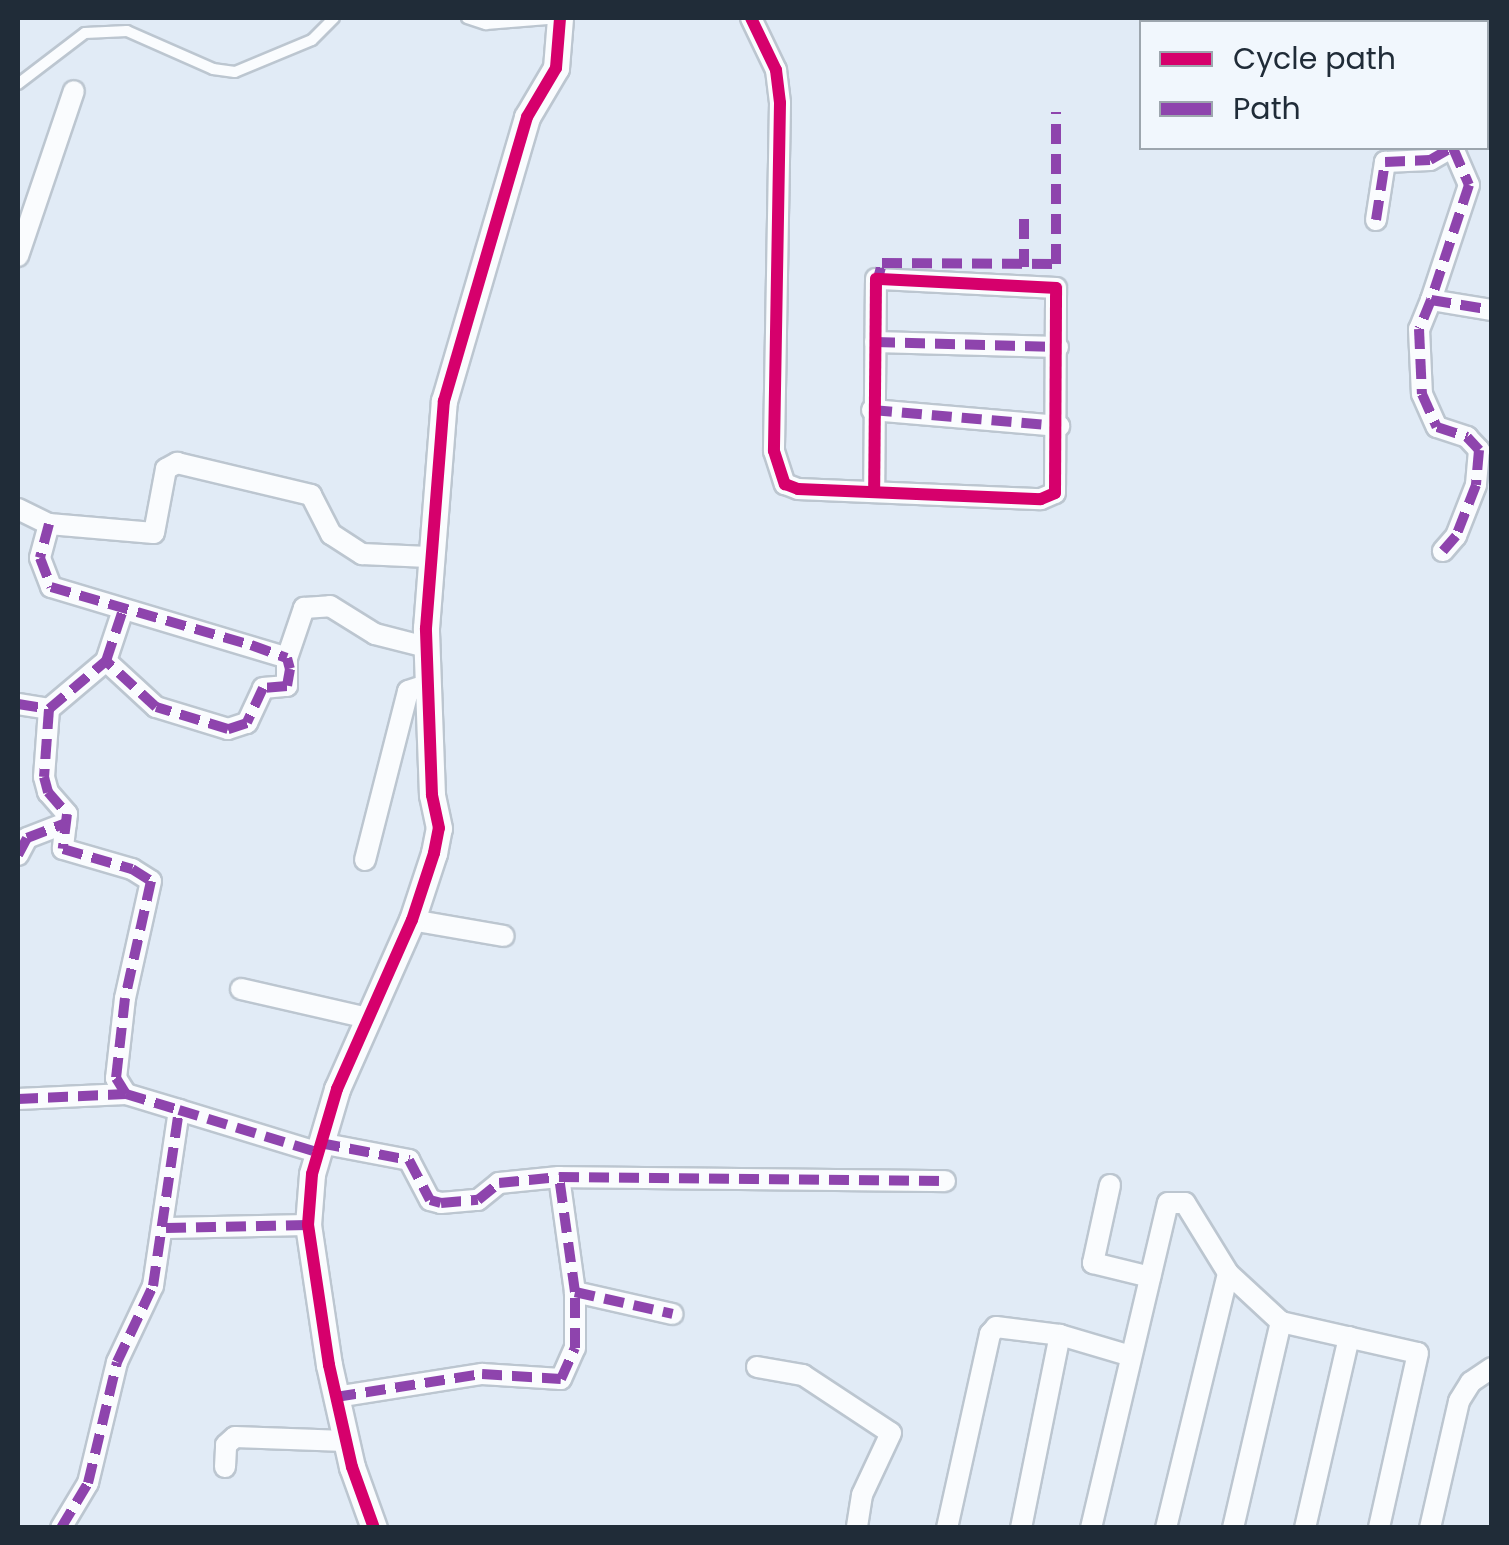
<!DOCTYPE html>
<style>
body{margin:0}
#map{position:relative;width:1509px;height:1545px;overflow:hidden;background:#e1ebf6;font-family:Poppins,sans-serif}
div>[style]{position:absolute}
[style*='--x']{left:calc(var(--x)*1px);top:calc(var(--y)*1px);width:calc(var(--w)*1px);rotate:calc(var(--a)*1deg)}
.roads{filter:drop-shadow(2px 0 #bcc6d0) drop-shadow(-2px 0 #bcc6d0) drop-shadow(0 2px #bcc6d0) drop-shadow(0 -2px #bcc6d0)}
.service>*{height:10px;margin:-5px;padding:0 5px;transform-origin:5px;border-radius:5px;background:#fafcfe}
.minor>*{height:20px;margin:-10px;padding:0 10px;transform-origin:10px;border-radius:10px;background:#fafcfe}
.tertiary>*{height:25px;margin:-12.5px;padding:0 12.5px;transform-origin:12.5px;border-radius:12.5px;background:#fafcfe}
.quiet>*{height:10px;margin-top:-5px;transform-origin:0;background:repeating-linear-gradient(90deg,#8e44ad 0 20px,transparent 0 30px)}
.cycleway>*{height:12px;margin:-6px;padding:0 6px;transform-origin:6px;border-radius:6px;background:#d6006c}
span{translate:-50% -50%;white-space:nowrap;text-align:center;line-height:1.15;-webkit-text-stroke:10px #f1f7fd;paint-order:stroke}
.frame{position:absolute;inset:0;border:20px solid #202c38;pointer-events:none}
.legend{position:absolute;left:1139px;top:20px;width:350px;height:130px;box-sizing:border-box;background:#f1f7fd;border:2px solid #9da6ae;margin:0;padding:12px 18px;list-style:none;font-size:30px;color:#202c38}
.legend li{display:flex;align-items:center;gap:20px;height:50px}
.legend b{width:50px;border:2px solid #9da6ae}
</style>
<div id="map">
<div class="roads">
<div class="service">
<div style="--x:467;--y:18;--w:20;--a:18"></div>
<div style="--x:486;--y:24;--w:74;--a:-4.6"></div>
<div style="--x:18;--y:84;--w:84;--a:-37.3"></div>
<div style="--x:85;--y:33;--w:42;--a:-2.7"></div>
<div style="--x:127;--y:31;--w:94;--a:23.8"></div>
<div style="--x:213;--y:69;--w:22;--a:8"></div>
<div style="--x:235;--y:72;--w:83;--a:-22.6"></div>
<div style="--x:312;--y:40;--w:31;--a:-45"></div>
</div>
<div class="minor">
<div style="--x:751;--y:18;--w:58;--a:64.3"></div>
<div style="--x:776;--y:70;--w:33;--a:83"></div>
<div style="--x:780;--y:103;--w:348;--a:91"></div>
<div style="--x:774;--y:451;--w:35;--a:72"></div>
<div style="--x:785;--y:484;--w:14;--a:21"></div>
<div style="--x:798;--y:489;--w:243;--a:2.4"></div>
<div style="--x:1041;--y:499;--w:15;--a:-23"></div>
<div style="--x:1055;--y:493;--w:205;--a:-89.7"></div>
<div style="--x:1056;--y:288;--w:180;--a:-177.1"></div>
<div style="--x:876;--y:279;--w:213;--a:90.5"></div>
<div style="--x:1264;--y:18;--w:10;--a:24"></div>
<div style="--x:1466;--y:22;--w:4;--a:-76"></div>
<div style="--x:1453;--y:148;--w:40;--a:66.6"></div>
<div style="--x:1469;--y:185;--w:121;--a:108.3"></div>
<div style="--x:1431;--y:300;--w:62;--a:9.3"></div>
<div style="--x:1376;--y:220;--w:59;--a:-81.2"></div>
<div style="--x:1385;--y:162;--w:45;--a:-2.5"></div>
<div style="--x:1430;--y:160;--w:24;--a:-30"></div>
<div style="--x:18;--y:256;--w:174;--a:-71.3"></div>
<div style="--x:1431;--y:300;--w:31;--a:112"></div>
<div style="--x:1419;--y:329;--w:65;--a:87.4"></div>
<div style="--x:1422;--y:394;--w:36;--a:66"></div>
<div style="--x:1437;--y:427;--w:32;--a:18"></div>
<div style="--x:1467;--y:437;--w:18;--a:47"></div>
<div style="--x:1479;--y:450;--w:35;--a:95"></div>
<div style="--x:1476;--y:485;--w:55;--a:111.4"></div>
<div style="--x:1456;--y:536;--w:20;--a:131"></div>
<div style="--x:875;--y:342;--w:183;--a:1.6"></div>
<div style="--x:872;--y:410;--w:188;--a:4.9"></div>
<div style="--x:18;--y:509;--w:34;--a:26"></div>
<div style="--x:49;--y:524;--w:105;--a:4.9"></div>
<div style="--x:154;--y:533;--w:65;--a:-79.4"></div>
<div style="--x:166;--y:469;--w:13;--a:-29"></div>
<div style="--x:177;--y:463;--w:138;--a:13.4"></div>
<div style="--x:311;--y:495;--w:44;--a:62.9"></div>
<div style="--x:331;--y:534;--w:37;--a:33"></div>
<div style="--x:362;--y:554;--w:66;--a:2.6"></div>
<div style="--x:49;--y:524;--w:35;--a:105"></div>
<div style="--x:40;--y:558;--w:31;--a:69"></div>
<div style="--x:51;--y:587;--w:246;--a:16.7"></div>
<div style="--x:106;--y:661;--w:68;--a:42.6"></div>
<div style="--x:156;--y:707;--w:75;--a:17"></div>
<div style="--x:228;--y:729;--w:20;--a:-18"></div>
<div style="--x:247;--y:723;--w:38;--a:-65"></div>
<div style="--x:263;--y:688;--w:24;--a:-5"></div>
<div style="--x:287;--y:686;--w:28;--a:-90"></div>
<div style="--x:287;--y:658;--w:53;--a:-71.2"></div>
<div style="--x:304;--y:608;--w:26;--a:-4"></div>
<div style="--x:330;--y:606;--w:53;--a:31.9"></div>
<div style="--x:375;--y:634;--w:53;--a:14.3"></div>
<div style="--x:18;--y:704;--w:31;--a:9"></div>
<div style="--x:49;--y:709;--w:68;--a:94.2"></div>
<div style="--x:44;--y:777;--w:16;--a:75"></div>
<div style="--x:48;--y:792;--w:29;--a:49"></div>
<div style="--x:67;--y:814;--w:35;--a:97"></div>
<div style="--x:63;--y:849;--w:72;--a:16.2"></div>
<div style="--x:132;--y:869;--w:22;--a:32"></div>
<div style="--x:151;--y:881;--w:120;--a:102.5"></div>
<div style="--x:125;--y:998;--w:81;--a:96.4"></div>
<div style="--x:116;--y:1078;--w:19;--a:58"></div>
<div style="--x:126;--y:1094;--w:55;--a:16.8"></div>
<div style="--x:49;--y:709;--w:75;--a:-40.1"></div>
<div style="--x:106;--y:661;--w:54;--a:-71.6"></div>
<div style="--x:18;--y:855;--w:19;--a:-62"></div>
<div style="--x:27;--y:838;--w:42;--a:-21"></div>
<div style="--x:365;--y:860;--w:174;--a:-75.7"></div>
<div style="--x:408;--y:691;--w:16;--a:-18"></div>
<div style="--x:423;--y:686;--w:10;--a:61"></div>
<div style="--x:412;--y:920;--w:93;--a:9.9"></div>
<div style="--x:241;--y:989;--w:130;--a:12.9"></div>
<div style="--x:18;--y:1099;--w:108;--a:-2.7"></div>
<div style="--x:320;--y:1143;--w:91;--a:10.8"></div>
<div style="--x:409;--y:1160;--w:45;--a:62.3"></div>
<div style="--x:430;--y:1200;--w:11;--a:15"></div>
<div style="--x:441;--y:1203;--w:37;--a:-5"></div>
<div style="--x:478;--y:1200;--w:27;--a:-39"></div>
<div style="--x:499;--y:1183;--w:60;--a:-5.7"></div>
<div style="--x:559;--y:1177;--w:386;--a:0.6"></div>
<div style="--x:1110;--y:1185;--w:80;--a:102.3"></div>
<div style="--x:1093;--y:1263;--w:59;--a:13.8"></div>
<div style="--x:166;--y:1228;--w:142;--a:-1.2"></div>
<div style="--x:575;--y:1292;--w:100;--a:12.7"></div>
<div style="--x:757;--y:1367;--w:47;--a:9.9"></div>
<div style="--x:803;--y:1375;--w:105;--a:33.4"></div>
<div style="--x:891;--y:1433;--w:68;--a:115.1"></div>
<div style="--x:862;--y:1495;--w:33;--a:99"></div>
<div style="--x:336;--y:1397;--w:148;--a:-9"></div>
<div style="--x:482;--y:1374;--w:79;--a:3.6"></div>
<div style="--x:561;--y:1379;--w:34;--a:-66"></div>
<div style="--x:575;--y:1348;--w:56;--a:-90"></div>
<div style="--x:575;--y:1292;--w:116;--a:-97.9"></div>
<div style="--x:225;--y:1467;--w:22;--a:-87"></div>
<div style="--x:226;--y:1445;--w:12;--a:-42"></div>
<div style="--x:235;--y:1437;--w:110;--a:2.1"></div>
<div style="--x:61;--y:1528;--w:52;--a:-59"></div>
<div style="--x:88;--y:1483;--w:124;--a:-76.5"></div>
<div style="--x:117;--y:1362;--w:84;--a:-64.7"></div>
<div style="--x:153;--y:1286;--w:178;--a:-81.6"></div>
<div style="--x:179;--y:1110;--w:143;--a:17"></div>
<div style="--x:947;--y:1528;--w:199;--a:-77.5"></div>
<div style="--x:990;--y:1334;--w:9;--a:-49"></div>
<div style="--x:996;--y:1327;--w:64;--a:7.1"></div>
<div style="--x:1021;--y:1528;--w:197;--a:-78.6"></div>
<div style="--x:1060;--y:1335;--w:74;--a:16.5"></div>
<div style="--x:1091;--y:1528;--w:334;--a:-76.7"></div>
<div style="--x:1168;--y:1203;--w:17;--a:0"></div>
<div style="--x:1185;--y:1203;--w:82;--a:58.4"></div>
<div style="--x:1166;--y:1528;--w:262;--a:-76.3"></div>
<div style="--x:1228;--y:1273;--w:72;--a:42.8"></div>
<div style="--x:1281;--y:1322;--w:140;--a:12.8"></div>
<div style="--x:1418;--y:1353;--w:179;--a:102.6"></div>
<div style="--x:1233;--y:1528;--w:212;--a:-76.9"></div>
<div style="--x:1305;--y:1528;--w:196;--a:-77"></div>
<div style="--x:1430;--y:1528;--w:130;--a:-77.1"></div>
<div style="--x:1459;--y:1401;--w:22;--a:-58"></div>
<div style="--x:1471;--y:1382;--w:25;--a:-34"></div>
</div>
<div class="tertiary">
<div style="--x:374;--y:1528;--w:65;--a:-109.8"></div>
<div style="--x:352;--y:1467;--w:105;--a:-102.7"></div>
<div style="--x:329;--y:1365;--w:142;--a:-98.5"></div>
<div style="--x:308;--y:1225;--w:51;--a:-85.5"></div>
<div style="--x:312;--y:1174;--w:89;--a:-73.6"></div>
<div style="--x:337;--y:1089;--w:185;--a:-66.1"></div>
<div style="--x:412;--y:920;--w:71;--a:-71.8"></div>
<div style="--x:434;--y:853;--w:25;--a:-79"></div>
<div style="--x:439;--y:828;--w:34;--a:-102"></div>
<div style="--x:432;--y:795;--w:167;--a:-92.1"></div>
<div style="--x:426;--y:628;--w:228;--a:-85.5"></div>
<div style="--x:444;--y:401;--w:296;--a:-73.7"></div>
<div style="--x:527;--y:117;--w:57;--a:-59.4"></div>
<div style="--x:556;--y:68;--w:50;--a:-85.4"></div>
</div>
</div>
<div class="quiet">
<div style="--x:1264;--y:18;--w:10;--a:24"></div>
<div style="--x:1339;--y:22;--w:12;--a:-20"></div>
<div style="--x:1466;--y:22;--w:4;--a:-76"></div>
<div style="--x:1453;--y:148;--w:40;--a:66.6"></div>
<div style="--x:1469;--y:185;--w:121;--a:108.3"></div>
<div style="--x:1431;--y:300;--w:62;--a:9.3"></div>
<div style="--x:1024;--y:219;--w:48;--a:90"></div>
<div style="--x:1376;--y:220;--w:59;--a:-81.2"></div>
<div style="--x:1385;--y:162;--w:45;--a:-2.5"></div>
<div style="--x:1430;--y:160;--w:24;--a:-30"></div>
<div style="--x:876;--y:287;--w:25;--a:-76"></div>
<div style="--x:882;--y:263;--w:174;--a:0.3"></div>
<div style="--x:1056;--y:264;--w:152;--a:-90"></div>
<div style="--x:1431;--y:300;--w:31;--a:112"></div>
<div style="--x:1419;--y:329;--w:65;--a:87.4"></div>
<div style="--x:1422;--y:394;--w:36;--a:66"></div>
<div style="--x:1437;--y:427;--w:32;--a:18"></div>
<div style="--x:1467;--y:437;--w:18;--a:47"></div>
<div style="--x:1479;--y:450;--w:35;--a:95"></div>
<div style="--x:1476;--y:485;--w:55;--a:111.4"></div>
<div style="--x:1456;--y:536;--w:20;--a:131"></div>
<div style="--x:875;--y:342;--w:183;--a:1.6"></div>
<div style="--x:872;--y:410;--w:188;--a:4.9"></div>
<div style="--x:49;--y:524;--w:35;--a:105"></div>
<div style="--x:40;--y:558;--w:31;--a:69"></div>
<div style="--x:51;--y:587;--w:208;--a:16.2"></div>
<div style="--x:251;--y:645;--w:38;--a:20"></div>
<div style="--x:287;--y:658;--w:11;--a:75"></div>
<div style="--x:290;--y:669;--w:17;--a:100"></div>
<div style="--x:287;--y:686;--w:24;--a:175"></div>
<div style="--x:263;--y:688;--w:38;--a:115"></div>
<div style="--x:247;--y:723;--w:20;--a:162"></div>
<div style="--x:228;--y:729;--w:75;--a:-163"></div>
<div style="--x:156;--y:707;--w:68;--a:-137.4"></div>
<div style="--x:18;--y:704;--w:31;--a:9"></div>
<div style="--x:49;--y:709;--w:68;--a:94.2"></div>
<div style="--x:44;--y:777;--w:16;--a:75"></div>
<div style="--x:48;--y:792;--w:29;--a:49"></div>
<div style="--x:67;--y:814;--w:35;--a:97"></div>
<div style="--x:63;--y:849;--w:72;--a:16.2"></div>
<div style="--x:132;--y:869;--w:22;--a:32"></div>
<div style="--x:151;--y:881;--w:120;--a:102.5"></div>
<div style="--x:125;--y:998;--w:81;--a:96.4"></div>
<div style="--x:116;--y:1078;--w:19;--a:58"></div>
<div style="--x:126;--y:1094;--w:55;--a:16.8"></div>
<div style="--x:49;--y:709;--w:75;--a:-40.1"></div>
<div style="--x:106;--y:661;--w:54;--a:-71.6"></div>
<div style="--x:18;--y:855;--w:19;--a:-62"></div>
<div style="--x:27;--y:838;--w:42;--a:-21"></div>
<div style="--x:18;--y:1099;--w:108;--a:-2.7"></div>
<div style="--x:320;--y:1143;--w:91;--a:10.8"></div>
<div style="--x:409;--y:1160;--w:45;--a:62.3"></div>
<div style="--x:430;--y:1200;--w:11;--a:15"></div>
<div style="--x:441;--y:1203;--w:37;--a:-5"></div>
<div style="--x:478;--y:1200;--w:27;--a:-39"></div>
<div style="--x:499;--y:1183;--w:60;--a:-5.7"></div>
<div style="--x:559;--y:1177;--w:386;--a:0.6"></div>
<div style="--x:166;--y:1228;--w:142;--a:-1.2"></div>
<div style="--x:575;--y:1292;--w:100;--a:12.7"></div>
<div style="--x:336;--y:1397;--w:148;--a:-9"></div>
<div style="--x:482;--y:1374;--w:79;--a:3.6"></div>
<div style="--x:561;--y:1379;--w:34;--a:-66"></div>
<div style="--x:575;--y:1348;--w:56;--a:-90"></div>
<div style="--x:575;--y:1292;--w:116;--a:-97.9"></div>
<div style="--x:61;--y:1528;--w:52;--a:-59"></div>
<div style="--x:88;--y:1483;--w:124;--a:-76.5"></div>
<div style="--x:117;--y:1362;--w:84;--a:-64.7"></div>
<div style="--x:153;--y:1286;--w:178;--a:-81.6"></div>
<div style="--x:179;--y:1110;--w:143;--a:17"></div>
</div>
<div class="cycleway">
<div style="--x:751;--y:18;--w:58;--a:64.3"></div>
<div style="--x:776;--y:70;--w:33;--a:83"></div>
<div style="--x:780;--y:103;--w:348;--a:91"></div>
<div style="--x:774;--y:451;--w:35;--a:72"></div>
<div style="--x:785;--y:484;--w:14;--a:21"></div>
<div style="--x:798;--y:489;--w:243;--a:2.4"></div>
<div style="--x:1041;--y:499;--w:15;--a:-23"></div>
<div style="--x:1055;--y:493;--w:205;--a:-89.7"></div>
<div style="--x:1056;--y:288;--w:180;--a:-177.1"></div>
<div style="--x:876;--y:279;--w:213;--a:90.5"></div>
<div style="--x:374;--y:1528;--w:65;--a:-109.8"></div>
<div style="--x:352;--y:1467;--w:105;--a:-102.7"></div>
<div style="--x:329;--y:1365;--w:142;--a:-98.5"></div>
<div style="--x:308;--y:1225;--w:51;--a:-85.5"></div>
<div style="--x:312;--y:1174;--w:89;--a:-73.6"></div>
<div style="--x:337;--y:1089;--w:185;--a:-66.1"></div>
<div style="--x:412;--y:920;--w:71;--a:-71.8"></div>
<div style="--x:434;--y:853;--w:25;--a:-79"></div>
<div style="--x:439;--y:828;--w:34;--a:-102"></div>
<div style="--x:432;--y:795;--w:167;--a:-92.1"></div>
<div style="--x:426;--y:628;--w:228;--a:-85.5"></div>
<div style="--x:444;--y:401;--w:296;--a:-73.7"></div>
<div style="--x:527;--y:117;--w:57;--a:-59.4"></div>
<div style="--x:556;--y:68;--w:50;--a:-85.4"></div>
</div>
<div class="frame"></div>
<ul class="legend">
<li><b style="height:12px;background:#d6006c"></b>Cycle path</li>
<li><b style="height:12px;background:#8e44ad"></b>Path</li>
</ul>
</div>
